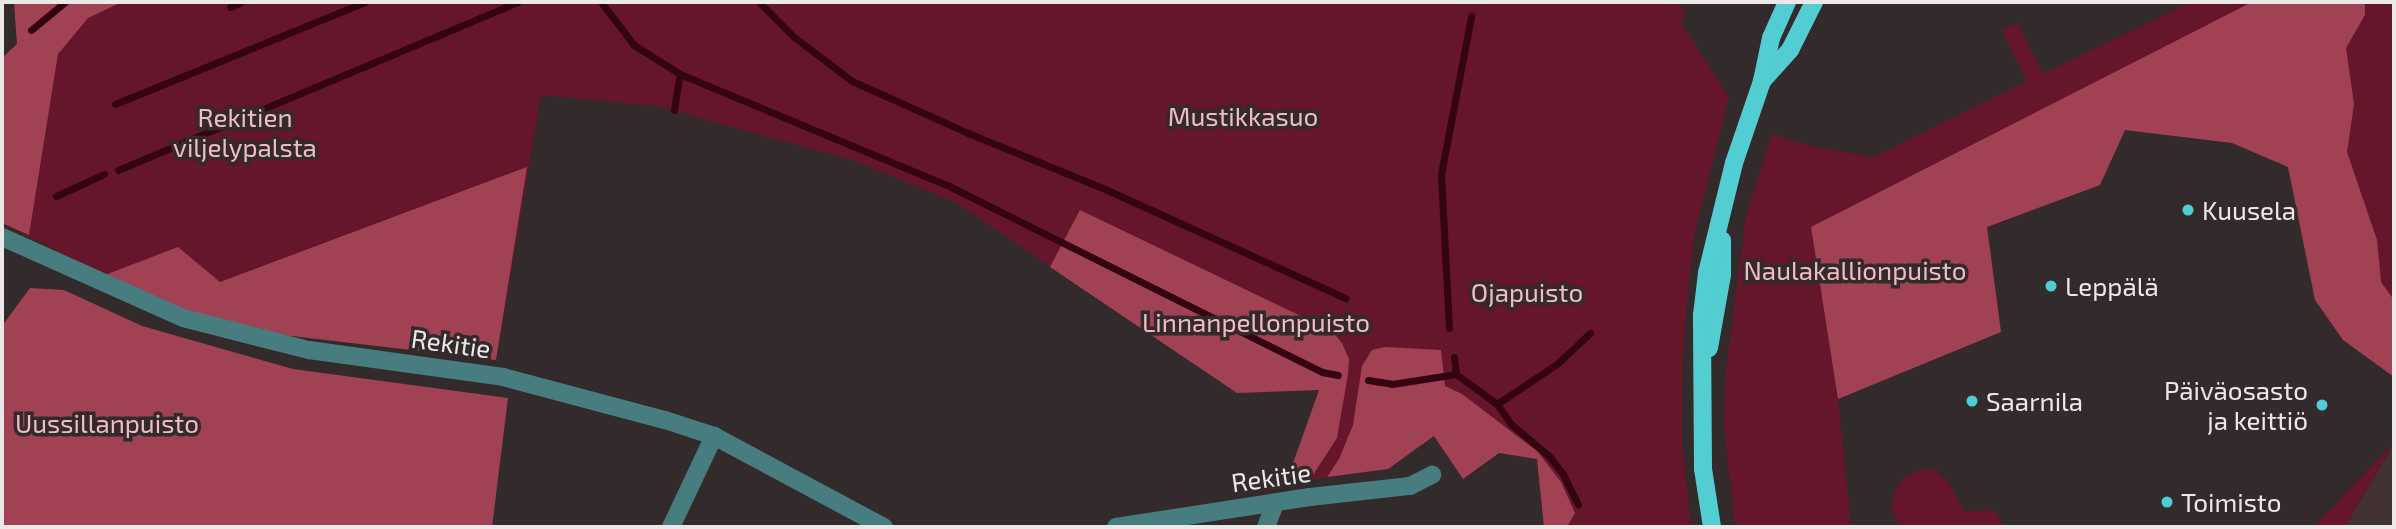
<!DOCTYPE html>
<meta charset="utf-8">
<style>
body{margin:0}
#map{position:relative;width:2396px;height:529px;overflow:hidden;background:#332a2b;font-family:"Exo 2",sans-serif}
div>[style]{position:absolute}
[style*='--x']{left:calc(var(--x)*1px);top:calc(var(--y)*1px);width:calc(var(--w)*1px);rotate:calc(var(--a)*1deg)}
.built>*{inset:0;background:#413133}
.green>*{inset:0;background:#65162a}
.forest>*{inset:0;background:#a14254}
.stream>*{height:7px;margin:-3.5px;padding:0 3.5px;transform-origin:3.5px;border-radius:3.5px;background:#350411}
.minor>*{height:18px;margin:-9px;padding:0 9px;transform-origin:9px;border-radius:9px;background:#477d7f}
.major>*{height:18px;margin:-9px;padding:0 9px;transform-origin:9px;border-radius:9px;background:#52cdd2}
.dots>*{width:19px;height:19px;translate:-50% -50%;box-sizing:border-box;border:4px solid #332a2b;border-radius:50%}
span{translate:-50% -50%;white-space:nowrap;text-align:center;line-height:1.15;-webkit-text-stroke:7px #332a2b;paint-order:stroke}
.park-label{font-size:26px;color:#f1bbc1}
.poi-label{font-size:26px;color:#ede8e8}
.left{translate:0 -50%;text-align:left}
.right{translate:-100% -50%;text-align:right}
.street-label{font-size:26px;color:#ede8e8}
.frame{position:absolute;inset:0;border:4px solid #ede8e8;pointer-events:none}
</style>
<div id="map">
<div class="built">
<div style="clip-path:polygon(2394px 444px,2394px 527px,2345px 527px)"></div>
</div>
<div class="green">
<div style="clip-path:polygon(14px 2px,1670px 2px,1686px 9px,1681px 22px,1729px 98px,1695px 231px,1687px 300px,1682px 371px,1682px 442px,1691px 527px,1544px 527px,1537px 459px,1499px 453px,1463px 479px,1434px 436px,1388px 469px,1286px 483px,1319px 390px,1237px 393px,955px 202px,855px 161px,657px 106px,541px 95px,496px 360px,105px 275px,2px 223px,2px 58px,17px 44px)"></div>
<div style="clip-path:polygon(2190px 2px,2394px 2px,2394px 377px,2343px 340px,2315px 300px,2288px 167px,2232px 143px,2125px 130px,2100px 185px,1987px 227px,2001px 332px,1838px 399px,1851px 527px,1735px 527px,1724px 424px,1725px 379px,1746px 216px,1772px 134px,1810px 146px,1874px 157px,2027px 81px,2002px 30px,2017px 23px,2043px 74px)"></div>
<div style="clip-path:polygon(2394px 443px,2345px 527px,2313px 527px)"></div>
<div style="clip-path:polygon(1919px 470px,1935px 470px,1949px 483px,1965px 512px,1994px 510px,2005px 527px,1899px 527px,1891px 507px,1896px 488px,1904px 478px)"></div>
</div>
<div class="forest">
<div style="clip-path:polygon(14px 2px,122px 2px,88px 18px,58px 54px,29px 235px,2px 223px,2px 58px,17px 44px)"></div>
<div style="clip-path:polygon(2252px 2px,2365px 2px,2365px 15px,2346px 48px,2354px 104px,2347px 152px,2377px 240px,2381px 282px,2394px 300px,2394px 377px,2343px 340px,2315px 300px,2288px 167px,2232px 143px,2125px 130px,2100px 185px,1987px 227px,2001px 332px,1838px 399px,1811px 227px)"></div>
<div style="clip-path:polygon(527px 167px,496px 360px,283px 335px,184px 311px,105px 275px,178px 247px,220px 282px)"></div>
<div style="clip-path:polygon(1080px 210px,1332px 331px,1342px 343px,1349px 359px,1348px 374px,1337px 438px,1313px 475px,1301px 484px,1286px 483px,1319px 390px,1237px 393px,1050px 267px)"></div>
<div style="clip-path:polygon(30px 288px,64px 290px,142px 326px,293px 369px,508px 398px,492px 527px,2px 527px,2px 326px)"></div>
<div style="clip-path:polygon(1385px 347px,1441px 350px,1445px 386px,1462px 394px,1538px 452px,1561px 482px,1575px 513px,1567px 527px,1544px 527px,1537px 459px,1499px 453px,1463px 479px,1434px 436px,1388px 469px,1327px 477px,1339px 459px,1353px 425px,1362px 366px,1372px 350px)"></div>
</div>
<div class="stream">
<div style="--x:601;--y:2;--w:54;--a:52.5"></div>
<div style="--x:634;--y:45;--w:54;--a:32.2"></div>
<div style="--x:680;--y:74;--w:294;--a:22.6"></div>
<div style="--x:951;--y:187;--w:415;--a:26.5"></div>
<div style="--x:1322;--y:372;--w:16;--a:11"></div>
<div style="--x:759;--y:2;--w:49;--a:45"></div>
<div style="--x:794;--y:37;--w:73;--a:37.2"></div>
<div style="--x:852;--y:81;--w:127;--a:24.1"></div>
<div style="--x:968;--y:133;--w:148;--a:22.2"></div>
<div style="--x:1105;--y:189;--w:264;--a:24.4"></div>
<div style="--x:230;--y:7;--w:12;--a:-24"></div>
<div style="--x:31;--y:30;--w:44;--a:-39.5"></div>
<div style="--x:115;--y:104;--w:270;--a:-22.2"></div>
<div style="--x:674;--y:110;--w:36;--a:-81"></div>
<div style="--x:118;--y:170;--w:434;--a:-22.8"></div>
<div style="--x:56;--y:196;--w:53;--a:-24.6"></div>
<div style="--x:1449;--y:328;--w:154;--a:-93"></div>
<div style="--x:1441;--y:174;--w:161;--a:-79.2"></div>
<div style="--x:1454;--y:357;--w:17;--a:83"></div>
<div style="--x:1456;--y:374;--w:51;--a:36.2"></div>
<div style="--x:1497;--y:404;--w:24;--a:55"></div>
<div style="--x:1511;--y:424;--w:50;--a:40.1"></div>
<div style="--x:1549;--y:456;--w:23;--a:52"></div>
<div style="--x:1563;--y:474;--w:34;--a:64"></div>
<div style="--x:1368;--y:380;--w:24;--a:9"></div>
<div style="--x:1392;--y:384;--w:65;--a:-8.9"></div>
<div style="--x:1497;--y:404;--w:73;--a:-33.9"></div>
<div style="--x:1558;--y:363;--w:44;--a:-43.2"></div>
</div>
<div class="minor">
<div style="--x:2;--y:237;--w:198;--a:24.1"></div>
<div style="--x:183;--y:318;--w:130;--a:14.3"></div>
<div style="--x:309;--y:350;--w:196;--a:7.9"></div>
<div style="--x:503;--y:377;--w:168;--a:14.9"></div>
<div style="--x:665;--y:420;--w:52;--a:18.1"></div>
<div style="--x:714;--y:436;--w:193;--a:28.2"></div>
<div style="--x:671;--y:527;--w:101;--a:-64.7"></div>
<div style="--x:1116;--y:527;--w:196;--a:-8.8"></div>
<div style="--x:1310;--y:497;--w:101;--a:-6.3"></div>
<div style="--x:1410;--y:486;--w:25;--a:-27"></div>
<div style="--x:1266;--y:527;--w:26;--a:-69"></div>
</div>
<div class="major">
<div style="--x:1762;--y:81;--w:42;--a:-47.9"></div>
<div style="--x:1790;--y:50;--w:54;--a:-63.4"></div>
<div style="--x:1709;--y:348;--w:74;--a:-79.9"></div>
<div style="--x:1722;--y:275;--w:35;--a:-90"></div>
<div style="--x:1712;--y:527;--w:59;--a:-98.8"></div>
<div style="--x:1703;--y:469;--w:154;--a:-90.4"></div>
<div style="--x:1702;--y:315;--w:42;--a:-83.2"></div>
<div style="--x:1707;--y:273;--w:113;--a:-76.2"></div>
<div style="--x:1734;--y:163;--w:87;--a:-71.1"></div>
<div style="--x:1762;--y:81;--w:44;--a:-78.2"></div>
<div style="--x:1771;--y:38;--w:39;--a:-66"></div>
</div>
<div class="dots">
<div style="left:2188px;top:210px;background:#51ccd2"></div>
<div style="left:2051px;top:286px;background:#51ccd2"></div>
<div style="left:1972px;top:401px;background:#51ccd2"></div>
<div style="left:2322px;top:405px;background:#51ccd2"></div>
<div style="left:2167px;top:502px;background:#51ccd2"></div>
</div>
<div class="park-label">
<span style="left:1243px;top:116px">Mustikkasuo</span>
<span style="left:245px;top:132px">Rekitien<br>viljelypalsta</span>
<span style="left:1855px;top:270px">Naulakallionpuisto</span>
<span style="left:1527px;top:292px">Ojapuisto</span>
<span style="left:1256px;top:322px">Linnanpellonpuisto</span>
<span style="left:107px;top:423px">Uussillanpuisto</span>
</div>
<div class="poi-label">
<span class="left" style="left:2202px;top:210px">Kuusela</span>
<span class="left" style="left:2065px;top:286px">Leppälä</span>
<span class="right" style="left:2308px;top:405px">Päiväosasto<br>ja keittiö</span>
<span class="left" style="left:1986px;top:401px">Saarnila</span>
<span class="left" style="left:2181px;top:502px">Toimisto</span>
</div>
<div class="street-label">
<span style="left:451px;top:343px;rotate:8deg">Rekitie</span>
<span style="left:1271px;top:477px;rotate:-8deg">Rekitie</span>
</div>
<div class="frame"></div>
</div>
